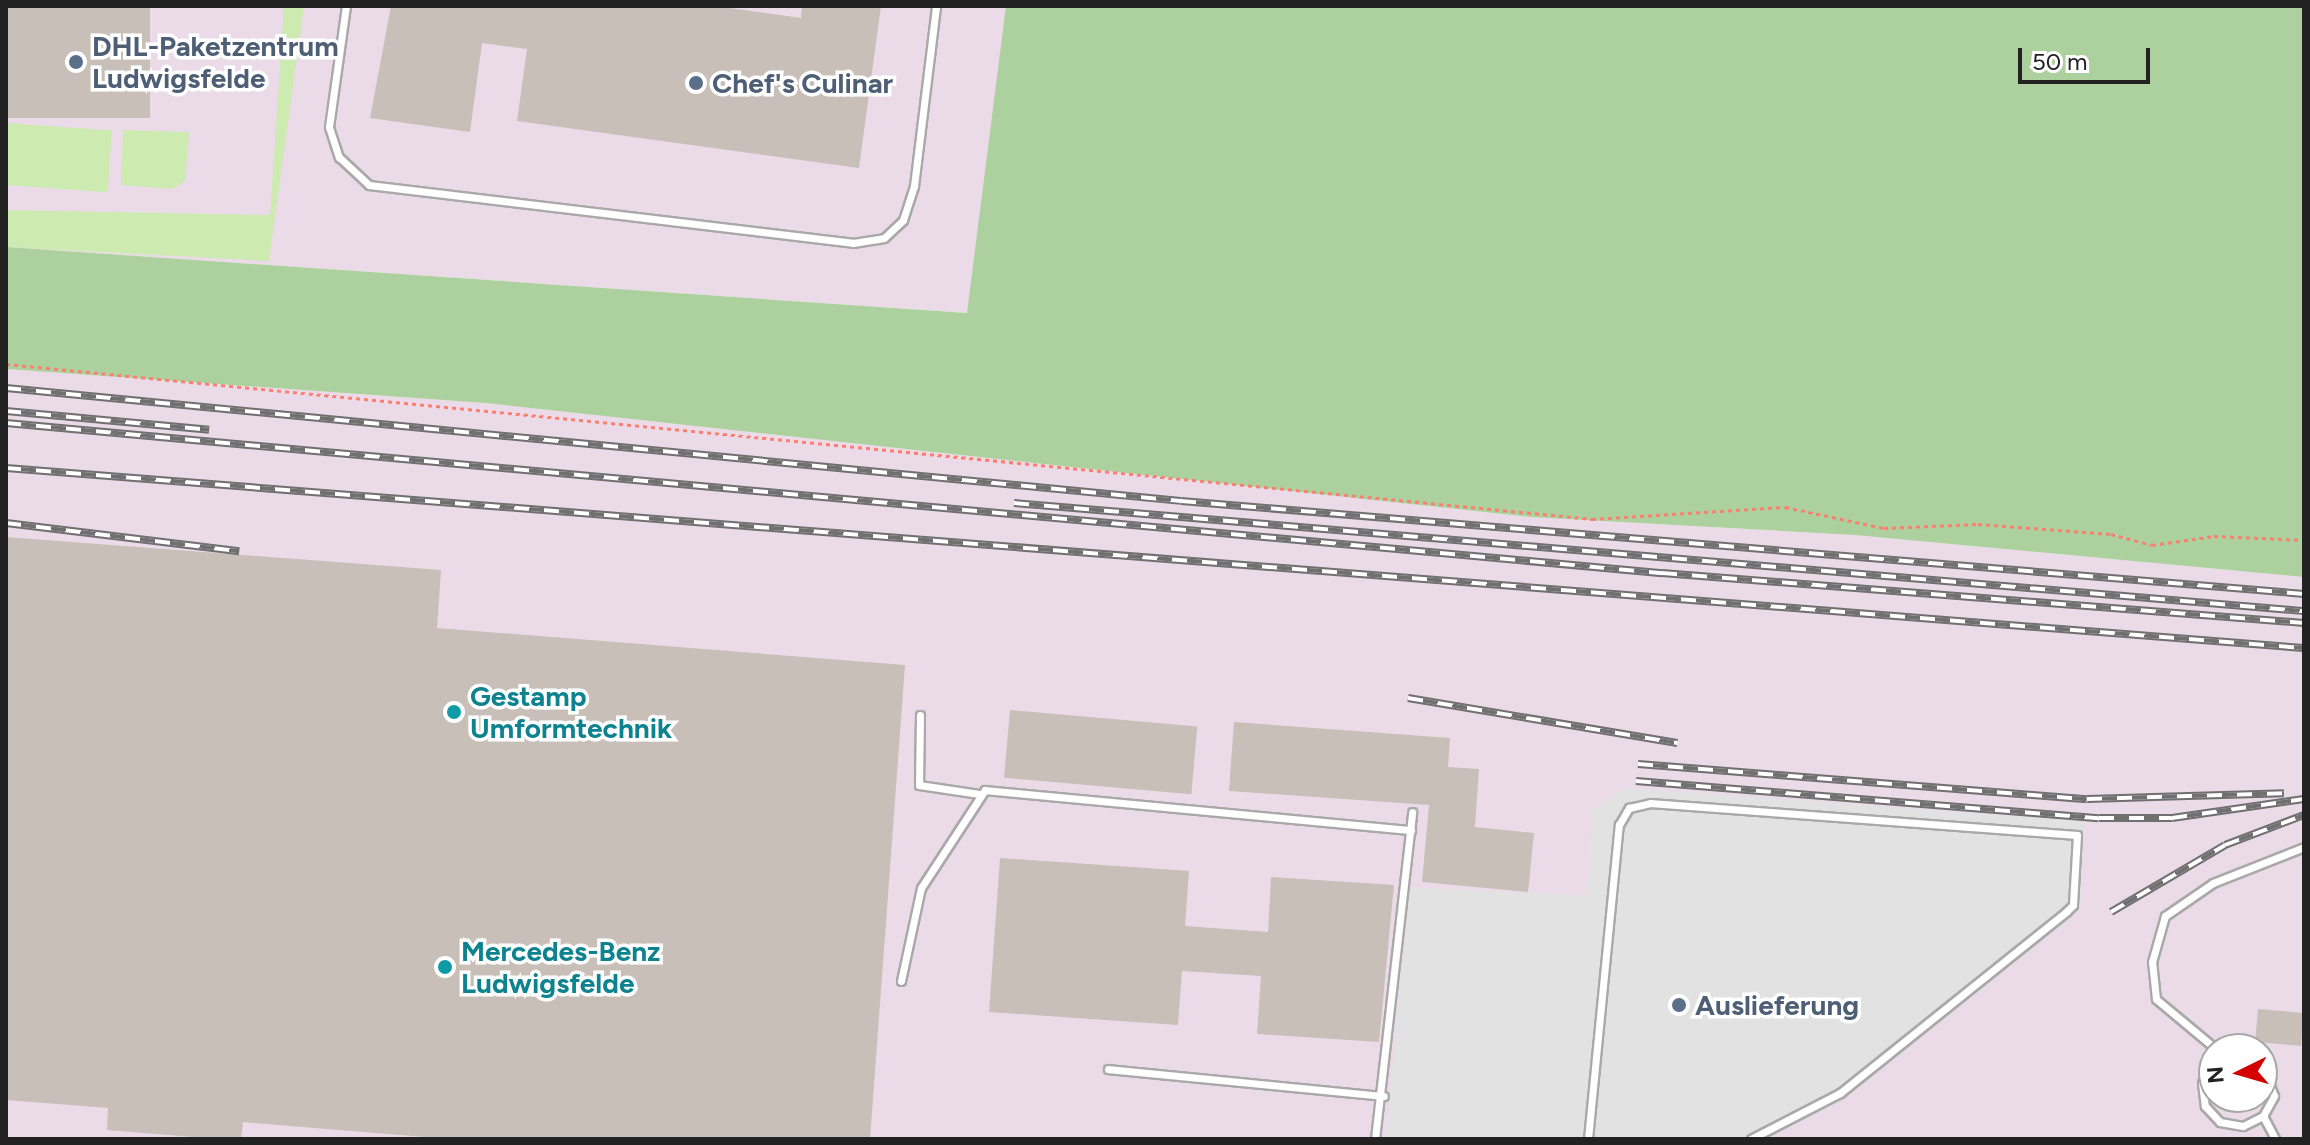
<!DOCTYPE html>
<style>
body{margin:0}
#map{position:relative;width:2310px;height:1145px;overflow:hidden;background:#f2efe9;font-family:Figtree,sans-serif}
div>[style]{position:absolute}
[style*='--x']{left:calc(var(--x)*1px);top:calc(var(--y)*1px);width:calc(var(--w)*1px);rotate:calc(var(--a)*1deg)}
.industrial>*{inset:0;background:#ebdbe8}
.grass>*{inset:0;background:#cdebb0;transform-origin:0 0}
.forest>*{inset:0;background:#add19e}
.parking>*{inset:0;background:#e2e2e2}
.building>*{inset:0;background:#c7bfb8;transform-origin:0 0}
.path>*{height:3px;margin-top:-1.5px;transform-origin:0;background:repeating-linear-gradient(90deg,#fa8072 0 4px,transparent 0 8px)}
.roads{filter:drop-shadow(2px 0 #a9a9a9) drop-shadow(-2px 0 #a9a9a9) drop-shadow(0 2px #a9a9a9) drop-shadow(0 -2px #a9a9a9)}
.lane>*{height:7px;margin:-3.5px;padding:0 3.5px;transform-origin:3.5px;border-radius:3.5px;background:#fff}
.rail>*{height:8px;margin-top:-4px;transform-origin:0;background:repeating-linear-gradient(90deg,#fff 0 15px,#707070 0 30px);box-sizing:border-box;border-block:2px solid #707070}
.dots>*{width:22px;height:22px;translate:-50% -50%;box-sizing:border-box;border:4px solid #fff;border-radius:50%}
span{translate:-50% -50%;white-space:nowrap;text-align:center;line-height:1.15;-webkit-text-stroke:7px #fff;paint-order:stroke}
.service-label{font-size:28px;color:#4e5e75;font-weight:700}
.left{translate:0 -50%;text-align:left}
.culture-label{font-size:28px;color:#0d838f;font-weight:700}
.frame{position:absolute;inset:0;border:8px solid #222;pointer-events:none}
.north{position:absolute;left:2198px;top:1033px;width:80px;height:80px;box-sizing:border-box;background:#fff;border:2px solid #a7a7a7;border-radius:50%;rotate:265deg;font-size:22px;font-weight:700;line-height:32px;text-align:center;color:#222}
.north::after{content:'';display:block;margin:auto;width:28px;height:36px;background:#d40000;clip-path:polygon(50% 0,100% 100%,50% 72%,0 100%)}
.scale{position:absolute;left:2018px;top:48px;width:132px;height:36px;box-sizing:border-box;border:4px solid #222;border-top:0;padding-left:10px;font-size:24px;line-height:28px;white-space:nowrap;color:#222;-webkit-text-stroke:6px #fff;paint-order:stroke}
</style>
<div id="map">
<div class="industrial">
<div style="clip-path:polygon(6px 6px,2304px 6px,968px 313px,6px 247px)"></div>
<div style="clip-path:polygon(evenodd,6px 369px,485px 403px,1530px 517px,1855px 535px,2304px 577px,2304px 1139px,6px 1139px,6px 369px,2214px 1049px,2262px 1049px,2262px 1097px,2214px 1097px,2214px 1049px)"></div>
</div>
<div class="grass">
<div style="clip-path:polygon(284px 6px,304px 6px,269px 261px,6px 247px,6px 210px,270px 215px)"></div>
<div style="left:6px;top:123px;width:106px;height:62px;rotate:4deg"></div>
<div style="clip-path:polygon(123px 130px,189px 132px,185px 181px,172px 189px,121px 185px)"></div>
</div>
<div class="forest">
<div style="clip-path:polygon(1006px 6px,2304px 6px,2304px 577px,1855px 535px,1530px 517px,485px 403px,6px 369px,6px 247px,967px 313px)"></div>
</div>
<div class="parking">
<div style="clip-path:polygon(1624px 788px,2085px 821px,2080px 908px,1838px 1103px,1758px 1139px,1386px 1139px,1409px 888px,1587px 895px,1592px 811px)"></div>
</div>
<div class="building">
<div style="left:6px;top:6px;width:144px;height:112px"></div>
<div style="clip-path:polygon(391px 6px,715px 6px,801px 18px,802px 6px,881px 6px,859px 168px,517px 121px,527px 49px,482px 43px,470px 132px,370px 118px)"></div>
<div style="clip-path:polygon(6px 537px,441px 570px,437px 628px,905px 665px,870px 1139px,449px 1139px,243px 1122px,241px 1139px,217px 1139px,107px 1130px,108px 1108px,6px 1100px)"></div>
<div style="left:1010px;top:710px;width:188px;height:68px;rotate:5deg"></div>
<div style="clip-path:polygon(1234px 722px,1450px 738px,1448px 767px,1479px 769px,1475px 827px,1534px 833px,1528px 892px,1422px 882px,1429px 805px,1229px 791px)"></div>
<div style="clip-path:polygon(1000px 858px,1189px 871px,1185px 926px,1268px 932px,1271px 877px,1394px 885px,1379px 1042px,1257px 1034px,1261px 976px,1182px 971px,1178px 1025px,989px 1012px)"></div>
<div style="left:2258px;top:1009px;width:46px;height:33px;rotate:5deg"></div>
</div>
<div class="path">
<div style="--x:6;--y:364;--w:1594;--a:5.58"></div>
<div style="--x:1592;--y:519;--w:193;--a:-3.6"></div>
<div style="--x:1785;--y:507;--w:101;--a:12"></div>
<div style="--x:1884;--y:528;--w:94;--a:-2.4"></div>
<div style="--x:1978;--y:524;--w:133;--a:4.3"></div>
<div style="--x:2111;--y:534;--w:42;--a:15"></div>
<div style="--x:2152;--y:545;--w:63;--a:-8.3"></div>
<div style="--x:2214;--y:536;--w:90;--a:2.5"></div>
</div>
<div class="roads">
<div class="lane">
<div style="--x:346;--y:6;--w:122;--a:98"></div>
<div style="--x:329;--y:127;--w:32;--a:72"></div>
<div style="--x:339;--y:157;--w:41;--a:43"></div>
<div style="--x:369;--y:185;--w:487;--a:6.8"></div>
<div style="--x:853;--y:243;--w:31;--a:-9"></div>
<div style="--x:884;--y:238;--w:26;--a:-43"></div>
<div style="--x:903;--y:220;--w:36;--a:-72"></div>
<div style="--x:914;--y:186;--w:181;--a:-83"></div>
<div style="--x:920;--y:715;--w:70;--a:90.8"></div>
<div style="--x:919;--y:785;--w:61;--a:8.5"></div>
<div style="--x:901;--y:981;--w:95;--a:-77.9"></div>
<div style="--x:921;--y:888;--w:117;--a:-56.9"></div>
<div style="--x:985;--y:790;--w:428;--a:5.4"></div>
<div style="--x:2216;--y:1049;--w:78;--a:-140.2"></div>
<div style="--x:2156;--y:999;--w:37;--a:-96"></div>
<div style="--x:2152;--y:962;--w:48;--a:-74.2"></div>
<div style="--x:2165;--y:916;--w:58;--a:-34.5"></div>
<div style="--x:2213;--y:883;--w:98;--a:-21.6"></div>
<div style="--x:2214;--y:1063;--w:23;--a:121"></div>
<div style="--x:2202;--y:1083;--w:23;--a:83"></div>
<div style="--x:2205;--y:1106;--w:22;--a:47"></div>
<div style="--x:2220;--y:1122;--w:23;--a:10"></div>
<div style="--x:2243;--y:1126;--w:22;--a:-27"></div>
<div style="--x:2263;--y:1116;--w:23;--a:-61"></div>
<div style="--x:2274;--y:1096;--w:33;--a:-111"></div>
<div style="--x:1108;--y:1069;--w:277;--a:5.6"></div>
<div style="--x:2263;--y:1116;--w:26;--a:62"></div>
<div style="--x:1375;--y:1139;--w:329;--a:-83.5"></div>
<div style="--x:1588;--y:1139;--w:316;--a:-84.4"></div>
<div style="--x:1619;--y:825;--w:20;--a:-60"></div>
<div style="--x:1629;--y:808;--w:22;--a:-13"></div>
<div style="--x:1650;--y:803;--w:428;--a:4.3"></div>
<div style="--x:2077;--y:835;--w:70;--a:93.3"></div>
<div style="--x:2073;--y:905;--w:10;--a:135"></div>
<div style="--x:2066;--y:912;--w:290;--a:141.3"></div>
<div style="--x:1840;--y:1093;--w:100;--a:152.7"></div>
</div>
</div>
<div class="rail">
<div style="--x:6;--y:388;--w:1180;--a:5.49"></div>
<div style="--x:1181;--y:501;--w:1127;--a:4.73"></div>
<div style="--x:6;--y:411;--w:204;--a:5.3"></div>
<div style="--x:6;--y:423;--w:1663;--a:5.18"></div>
<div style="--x:1662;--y:573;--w:644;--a:4.45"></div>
<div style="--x:6;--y:468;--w:2305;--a:4.48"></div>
<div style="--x:1014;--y:503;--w:1295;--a:4.79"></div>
<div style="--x:6;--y:523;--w:235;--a:6.9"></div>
<div style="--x:1408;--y:698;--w:273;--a:9.5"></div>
<div style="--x:1638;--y:764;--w:450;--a:4.5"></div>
<div style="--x:2087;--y:799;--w:197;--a:-1.7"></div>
<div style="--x:1636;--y:781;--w:464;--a:4.6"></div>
<div style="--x:2099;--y:818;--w:73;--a:0"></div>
<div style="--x:2172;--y:818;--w:133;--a:-8.2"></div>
<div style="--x:2111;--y:912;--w:132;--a:-30.4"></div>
<div style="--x:2225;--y:845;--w:85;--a:-20.8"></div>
</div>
<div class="dots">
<div style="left:76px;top:62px;background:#5c6f8a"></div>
<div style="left:696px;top:83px;background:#5c6f8a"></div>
<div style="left:454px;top:712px;background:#0f9aa8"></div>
<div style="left:445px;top:967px;background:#0f9aa8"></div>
<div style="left:1679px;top:1005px;background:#5c6f8a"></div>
</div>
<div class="service-label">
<span class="left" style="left:92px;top:62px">DHL-Paketzentrum<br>Ludwigsfelde</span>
<span class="left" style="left:712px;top:83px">Chef's Culinar</span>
<span class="left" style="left:1695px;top:1005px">Auslieferung</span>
</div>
<div class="culture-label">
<span class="left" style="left:470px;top:712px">Gestamp<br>Umformtechnik</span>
<span class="left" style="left:461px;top:967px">Mercedes-Benz<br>Ludwigsfelde</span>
</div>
<div class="frame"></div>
<div class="north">N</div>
<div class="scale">50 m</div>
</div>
